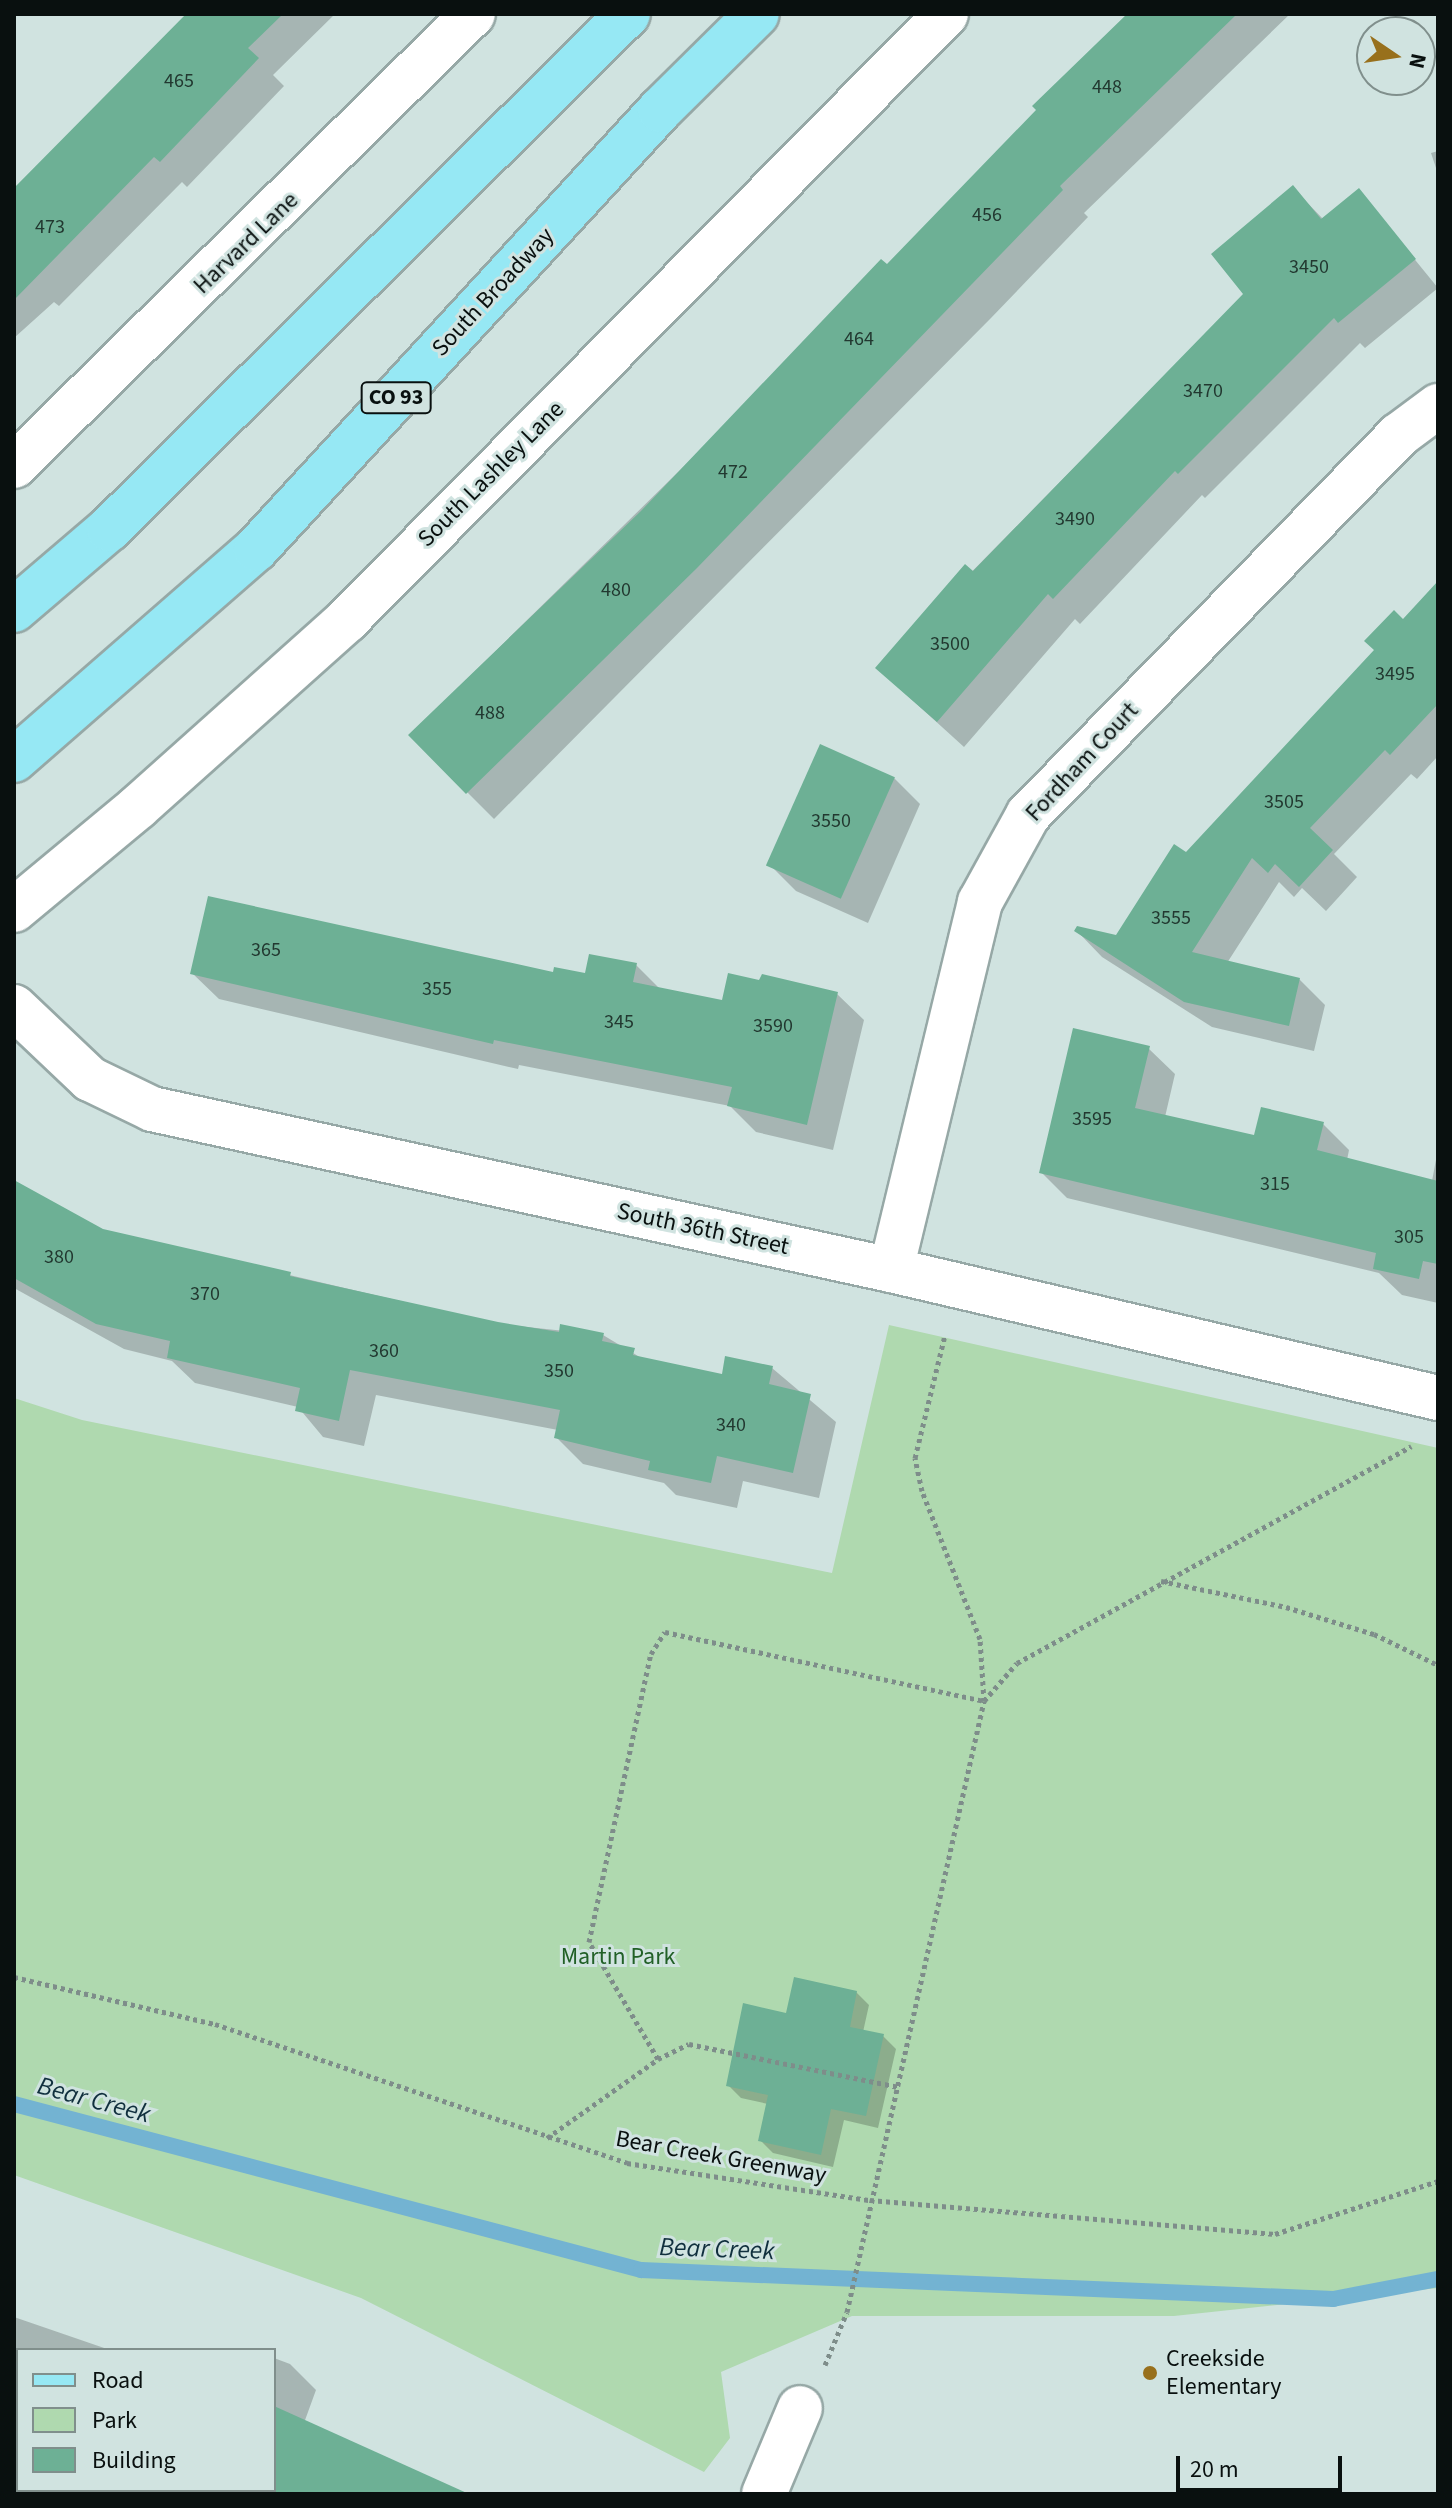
<!DOCTYPE html>
<style>
body{margin:0}
#map{position:relative;width:1452px;height:2508px;overflow:hidden;background:#d0e3e0;font-family:"Source Sans 3",sans-serif}
div>[style]{position:absolute}
[style*='--x']{left:calc(var(--x)*1px);top:calc(var(--y)*1px);width:calc(var(--w)*1px);rotate:calc(var(--a)*1deg)}
.green>*{inset:0;background:#afd9af}
.shadow>*{inset:0;background:#0003}
.stream>*{height:16px;margin:-8px;padding:0 8px;transform-origin:8px;border-radius:8px;background:#73b3d2}
.building>*{inset:0;background:#6db095;transform-origin:0 0}
.path>*{height:5px;margin-top:-2.5px;transform-origin:0;background:repeating-linear-gradient(90deg,#7e8d8a 0 4px,transparent 0 8px)}
.roads{filter:drop-shadow(2px 0 #96a8a6) drop-shadow(-2px 0 #96a8a6) drop-shadow(0 2px #96a8a6) drop-shadow(0 -2px #96a8a6)}
.minor>*{height:44px;margin:-22px;padding:0 22px;transform-origin:22px;border-radius:22px;background:#fff}
.primary>*{height:44px;margin:-22px;padding:0 22px;transform-origin:22px;border-radius:22px;background:#96e8f4}
.dots>*{width:22px;height:22px;translate:-50% -50%;box-sizing:border-box;border:4px solid #d0e3e0;border-radius:50%}
span{translate:-50% -50%;white-space:nowrap;text-align:center;line-height:1.15;-webkit-text-stroke:6px #d0e3e0;paint-order:stroke}
.number-label{font-size:20px;color:#223830}
.number-label span{-webkit-text-stroke-width:0}
.shield-label span{padding:2px 6px;background:#d0e3e0;border:2px solid;border-radius:6px;-webkit-text-stroke-width:0}
.shield-label{font-size:22px;color:#09100f;font-weight:700}
.street-label{font-size:24px;color:#09100f}
.park-label{font-size:24px;color:#216027}
.poi-label{font-size:24px;color:#09100f}
.left{translate:0 -50%;text-align:left}
.water-label{font-size:26px;color:#102f3d;font-style:italic}
.frame{position:absolute;inset:0;border:16px solid #09100f;pointer-events:none}
.legend{position:absolute;left:16px;top:2348px;width:260px;height:144px;box-sizing:border-box;background:#d0e3e0;border:2px solid #808f8c;margin:0;padding:10px 14px;list-style:none;font-size:24px;color:#09100f}
.legend li{display:flex;align-items:center;gap:16px;height:40px}
.legend b{width:40px;border:2px solid #808f8c}
.north{position:absolute;left:1356px;top:16px;width:80px;height:80px;box-sizing:border-box;background:#d0e3e0;border:2px solid #808f8c;border-radius:50%;rotate:103deg;font-size:22px;font-weight:700;line-height:32px;text-align:center;color:#09100f}
.north::after{content:'';display:block;margin:auto;width:28px;height:36px;background:#98701c;clip-path:polygon(50% 0,100% 100%,50% 72%,0 100%)}
.scale{position:absolute;left:1176px;top:2456px;width:166px;height:36px;box-sizing:border-box;border:4px solid #09100f;border-top:0;padding-left:10px;font-size:24px;line-height:28px;white-space:nowrap;color:#09100f;-webkit-text-stroke:6px #d0e3e0;paint-order:stroke}
</style>
<div id="map">
<div class="green">
<div style="clip-path:polygon(889px 1325px,1438px 1448px,1438px 2288px,1174px 2316px,852px 2316px,721px 2372px,730px 2438px,704px 2472px,361px 2298px,14px 2175px,14px 1398px,82px 1420px,832px 1573px)"></div>
</div>
<div class="shadow">
<div style="clip-path:polygon(188px 14px,335px 14px,273px 75px,284px 86px,187px 187px,182px 182px,59px 306px,54px 302px,14px 338px,14px 191px)"></div>
<div style="clip-path:polygon(1129px 14px,1290px 14px,1084px 213px,1088px 217px,991px 318px,494px 819px,410px 735px,887px 267px)"></div>
<div style="clip-path:polygon(1438px 151px,1438px 174px,1431px 153px)"></div>
<div style="clip-path:polygon(1293px 188px,1323px 219px,1359px 191px,1438px 288px,1365px 348px,1360px 343px,1205px 498px,1202px 495px,1080px 624px,1075px 619px,964px 747px,877px 668px,1245px 294px)"></div>
<div style="clip-path:polygon(1438px 584px,1438px 756px,1417px 779px,1411px 774px,1334px 854px,1357px 877px,1326px 911px,1302px 888px,1294px 897px,1279px 882px,1227px 963px,1299px 979px,1325px 1005px,1314px 1051px,1212px 1027px,1102px 957px,1077px 931px,1117px 937px)"></div>
<div style="clip-path:polygon(894px 778px,920px 804px,868px 923px,796px 891px,770px 865px)"></div>
<div style="clip-path:polygon(636px 965px,661px 990px,723px 1002px,837px 994px,864px 1020px,833px 1150px,756px 1132px,730px 1106px,519px 1065px,518px 1069px,219px 999px,192px 973px,586px 975px)"></div>
<div style="clip-path:polygon(1148px 1048px,1175px 1074px,1165px 1117px,1256px 1138px,1323px 1124px,1349px 1150px,1347px 1160px,1432px 1181px,1438px 1149px,1438px 1303px,1402px 1295px,1379px 1273px,1067px 1198px,1041px 1172px)"></div>
<div style="clip-path:polygon(14px 1182px,102px 1231px,498px 1324px,603px 1335px,643px 1359px,724px 1377px,772px 1368px,836px 1422px,819px 1498px,743px 1481px,737px 1508px,676px 1495px,664px 1483px,583px 1464px,557px 1438px,558px 1430px,376px 1395px,364px 1446px,323px 1437px,298px 1407px,195px 1383px,172px 1361px,124px 1349px,14px 1288px)"></div>
<div style="clip-path:polygon(856px 1992px,869px 2005px,863px 2032px,883px 2036px,896px 2049px,878px 2128px,844px 2120px,833px 2167px,773px 2153px,760px 2140px,768px 2104px,741px 2098px,728px 2085px,787px 2015px)"></div>
<div style="clip-path:polygon(14px 2317px,110px 2350px,18px 2350px,18px 2413px,14px 2412px)"></div>
<div style="clip-path:polygon(274px 2358px,290px 2364px,316px 2390px,304px 2423px,458px 2494px,220px 2490px,274px 2490px)"></div>
</div>
<div class="stream">
<div style="--x:14;--y:2104;--w:649;--a:14.83"></div>
<div style="--x:641;--y:2270;--w:693;--a:2.4"></div>
<div style="--x:1333;--y:2299;--w:107;--a:-10.8"></div>
</div>
<div class="building">
<div style="clip-path:polygon(186px 14px,283px 14px,248px 48px,259px 58px,160px 162px,154px 157px,14px 300px,14px 188px)"></div>
<div style="clip-path:polygon(1127px 14px,1237px 14px,1060px 186px,1063px 190px,697px 568px,466px 794px,408px 735px,641px 511px,881px 259px,887px 264px,1036px 110px,1032px 106px)"></div>
<div style="clip-path:polygon(1293px 185px,1321px 219px,1359px 188px,1416px 259px,1338px 323px,1334px 318px,1178px 474px,1175px 471px,1053px 599px,1048px 594px,937px 722px,875px 668px,965px 564px,973px 571px,1243px 294px,1211px 254px)"></div>
<div style="clip-path:polygon(1438px 581px,1438px 704px,1390px 755px,1385px 750px,1310px 828px,1333px 850px,1299px 887px,1275px 864px,1268px 873px,1252px 858px,1192px 952px,1300px 978px,1289px 1026px,1184px 1002px,1074px 931px,1077px 926px,1116px 935px,1174px 844px,1186px 852px,1374px 650px,1364px 641px,1394px 610px,1403px 619px)"></div>
<div style="left:820px;top:744px;width:82px;height:133px;rotate:24deg"></div>
<div style="clip-path:polygon(208px 896px,553px 972px,554px 967px,585px 973px,589px 954px,637px 963px,633px 982px,722px 1000px,728px 973px,759px 980px,762px 974px,838px 992px,807px 1125px,727px 1106px,732px 1087px,494px 1040px,493px 1044px,190px 974px)"></div>
<div style="clip-path:polygon(1073px 1028px,1150px 1046px,1135px 1108px,1254px 1135px,1261px 1107px,1324px 1122px,1317px 1150px,1438px 1181px,1438px 1264px,1423px 1261px,1419px 1279px,1373px 1269px,1376px 1253px,1039px 1173px)"></div>
<div style="clip-path:polygon(14px 1180px,103px 1229px,291px 1272px,290px 1276px,498px 1322px,559px 1332px,560px 1324px,604px 1333px,602px 1341px,635px 1348px,633px 1355px,722px 1374px,725px 1356px,773px 1366px,769px 1384px,811px 1394px,793px 1473px,717px 1456px,711px 1483px,648px 1470px,650px 1461px,554px 1438px,560px 1410px,350px 1370px,339px 1421px,295px 1411px,300px 1388px,167px 1358px,170px 1341px,96px 1324px,14px 1278px)"></div>
<div style="clip-path:polygon(794px 1977px,857px 1991px,850px 2027px,884px 2034px,866px 2116px,831px 2109px,821px 2155px,758px 2141px,768px 2095px,726px 2086px,743px 2003px,786px 2013px)"></div>
<div style="clip-path:polygon(274px 2406px,469px 2494px,274px 2494px)"></div>
</div>
<div class="path">
<div style="--x:1161;--y:1581;--w:128;--a:11.7"></div>
<div style="--x:1286;--y:1607;--w:92;--a:17.1"></div>
<div style="--x:1374;--y:1634;--w:71;--a:25.8"></div>
<div style="--x:14;--y:1977;--w:206;--a:13.2"></div>
<div style="--x:215;--y:2024;--w:435;--a:18.6"></div>
<div style="--x:627;--y:2163;--w:246;--a:8.7"></div>
<div style="--x:870;--y:2200;--w:406;--a:4.8"></div>
<div style="--x:1275;--y:2234;--w:171;--a:-18"></div>
<div style="--x:658;--y:2059;--w:34;--a:-26"></div>
<div style="--x:689;--y:2044;--w:214;--a:11.6"></div>
<div style="--x:547;--y:2138;--w:136;--a:-35.4"></div>
<div style="--x:658;--y:2059;--w:136;--a:-120.5"></div>
<div style="--x:589;--y:1942;--w:295;--a:-77.9"></div>
<div style="--x:651;--y:1654;--w:26;--a:-58"></div>
<div style="--x:665;--y:1632;--w:326;--a:12.2"></div>
<div style="--x:984;--y:1701;--w:50;--a:-49"></div>
<div style="--x:1017;--y:1663;--w:450;--a:-28.8"></div>
<div style="--x:825;--y:2365;--w:57;--a:-67.5"></div>
<div style="--x:847;--y:2312;--w:626;--a:-77.36"></div>
<div style="--x:984;--y:1701;--w:62;--a:-93.7"></div>
<div style="--x:980;--y:1639;--w:159;--a:-111.4"></div>
<div style="--x:922;--y:1491;--w:34;--a:-102"></div>
<div style="--x:915;--y:1458;--w:127;--a:-76.3"></div>
</div>
<div class="roads">
<div class="minor">
<div style="--x:14;--y:466;--w:644;--a:-44.56"></div>
<div style="--x:14;--y:910;--w:161;--a:-39.7"></div>
<div style="--x:138;--y:807;--w:280;--a:-41.8"></div>
<div style="--x:347;--y:620;--w:852;--a:-45.33"></div>
<div style="--x:14;--y:1007;--w:105;--a:43.5"></div>
<div style="--x:90;--y:1079;--w:69;--a:25.8"></div>
<div style="--x:152;--y:1109;--w:756;--a:12.29"></div>
<div style="--x:891;--y:1270;--w:562;--a:13.17"></div>
<div style="--x:891;--y:1270;--w:379;--a:-76.4"></div>
<div style="--x:980;--y:902;--w:99;--a:-61.1"></div>
<div style="--x:1028;--y:815;--w:531;--a:-45.69"></div>
<div style="--x:1399;--y:435;--w:49;--a:-36.6"></div>
<div style="--x:764;--y:2494;--w:93;--a:-67.3"></div>
</div>
<div class="primary">
<div style="--x:14;--y:610;--w:125;--a:-40.5"></div>
<div style="--x:109;--y:529;--w:731;--a:-44.78"></div>
<div style="--x:14;--y:760;--w:321;--a:-41.1"></div>
<div style="--x:256;--y:549;--w:597;--a:-47.38"></div>
<div style="--x:660;--y:110;--w:136;--a:-44.7"></div>
</div>
</div>
<div class="dots">
<div style="left:1150px;top:2373px;background:#98701c"></div>
</div>
<div class="number-label">
<span style="left:179px;top:81px">465</span>
<span style="left:1107px;top:87px">448</span>
<span style="left:987px;top:215px">456</span>
<span style="left:50px;top:227px">473</span>
<span style="left:1309px;top:267px">3450</span>
<span style="left:859px;top:339px">464</span>
<span style="left:1203px;top:391px">3470</span>
<span style="left:733px;top:472px">472</span>
<span style="left:1075px;top:519px">3490</span>
<span style="left:616px;top:590px">480</span>
<span style="left:950px;top:644px">3500</span>
<span style="left:1395px;top:674px">3495</span>
<span style="left:490px;top:713px">488</span>
<span style="left:1284px;top:802px">3505</span>
<span style="left:831px;top:821px">3550</span>
<span style="left:1171px;top:918px">3555</span>
<span style="left:266px;top:950px">365</span>
<span style="left:437px;top:989px">355</span>
<span style="left:619px;top:1022px">345</span>
<span style="left:773px;top:1026px">3590</span>
<span style="left:1092px;top:1119px">3595</span>
<span style="left:1275px;top:1184px">315</span>
<span style="left:1409px;top:1237px">305</span>
<span style="left:59px;top:1257px">380</span>
<span style="left:205px;top:1294px">370</span>
<span style="left:384px;top:1351px">360</span>
<span style="left:559px;top:1371px">350</span>
<span style="left:731px;top:1425px">340</span>
</div>
<div class="shield-label">
<span style="left:396px;top:398px">CO 93</span>
</div>
<div class="street-label">
<span style="left:246px;top:243px;rotate:-44deg">Harvard Lane</span>
<span style="left:493px;top:292px;rotate:-47deg">South Broadway</span>
<span style="left:491px;top:474px;rotate:-45deg">South Lashley Lane</span>
<span style="left:1082px;top:762px;rotate:-47deg">Fordham Court</span>
<span style="left:703px;top:1229px;rotate:12deg">South 36th Street</span>
<span style="left:721px;top:2157px;rotate:10deg">Bear Creek Greenway</span>
</div>
<div class="park-label">
<span style="left:618px;top:1957px">Martin Park</span>
</div>
<div class="poi-label">
<span class="left" style="left:1166px;top:2373px">Creekside<br>Elementary</span>
</div>
<div class="water-label">
<span style="left:94px;top:2100px;rotate:15deg">Bear Creek</span>
<span style="left:717px;top:2249px;rotate:2deg">Bear Creek</span>
</div>
<div class="frame"></div>
<ul class="legend">
<li><b style="height:10px;background:#96e8f4"></b>Road</li>
<li><b style="height:22px;background:#afd9af"></b>Park</li>
<li><b style="height:22px;background:#6db095"></b>Building</li>
</ul>
<div class="north">N</div>
<div class="scale">20 m</div>
</div>
